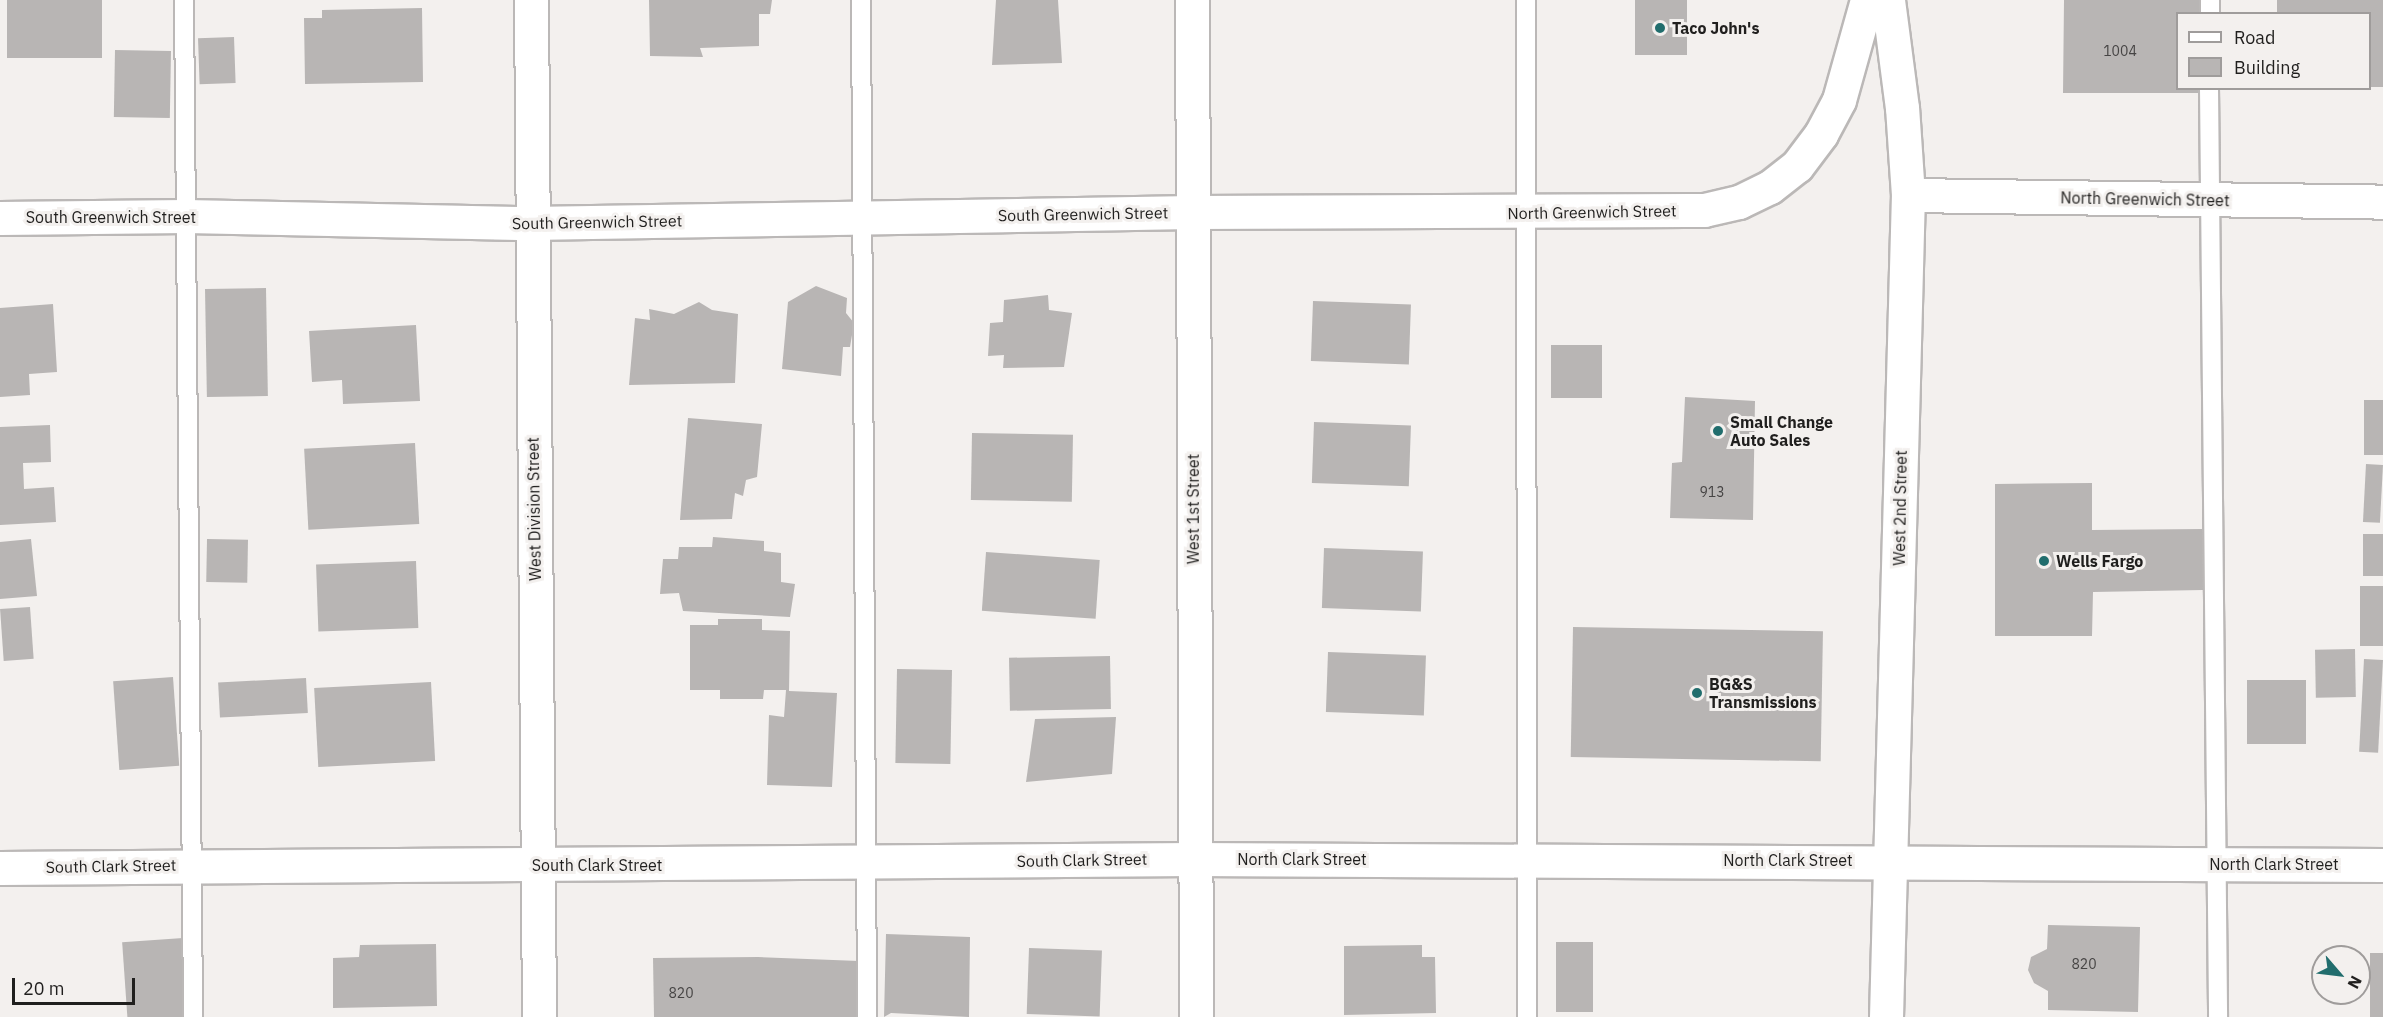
<!DOCTYPE html>
<style>
body{margin:0}
#map{position:relative;width:2383px;height:1017px;overflow:hidden;background:#f3f0ee;font-family:"IBM Plex Sans",sans-serif}
div>[style]{position:absolute}
[style*='--x']{left:calc(var(--x)*1px);top:calc(var(--y)*1px);width:calc(var(--w)*1px);rotate:calc(var(--a)*1deg)}
.building>*{inset:0;background:#b8b5b4;transform-origin:0 0}
.roads{filter:drop-shadow(2px 0 #bbb8b7) drop-shadow(-2px 0 #bbb8b7) drop-shadow(0 2px #bbb8b7) drop-shadow(0 -2px #bbb8b7)}
.service>*{height:18px;margin:-9px;padding:0 9px;transform-origin:9px;border-radius:9px;background:#fff}
.minor>*{height:33px;margin:-16.5px;padding:0 16.5px;transform-origin:16.5px;border-radius:16.5px;background:#fff}
.trunk>*{height:33px;margin:-16.5px;padding:0 16.5px;transform-origin:16.5px;border-radius:16.5px;background:#fff}
.dots>*{width:16px;height:16px;translate:-50% -50%;box-sizing:border-box;border:3px solid #f3f0ee;border-radius:50%}
span{translate:-50% -50%;white-space:nowrap;text-align:center;line-height:1.15;-webkit-text-stroke:6px #f3f0ee;paint-order:stroke}
.number-label{font-size:14px;color:#464444}
.number-label span{-webkit-text-stroke-width:0}
.poi-label{font-size:16px;color:#201f1e;font-weight:700}
.left{translate:0 -50%;text-align:left}
.street-label{font-size:16px;color:#201f1e}
.legend{position:absolute;left:2176px;top:12px;width:195px;height:78px;box-sizing:border-box;background:#f3f0ee;border:2px solid #9f9c9b;margin:0;padding:8px 10px;list-style:none;font-size:18px;color:#201f1e}
.legend li{display:flex;align-items:center;gap:12px;height:30px}
.legend b{width:30px;border:2px solid #9f9c9b}
.north{position:absolute;left:2311px;top:945px;width:60px;height:60px;box-sizing:border-box;background:#f3f0ee;border:2px solid #9f9c9b;border-radius:50%;rotate:118deg;font-size:16px;font-weight:700;line-height:24px;text-align:center;color:#201f1e}
.north::after{content:'';display:block;margin:auto;width:21px;height:27px;background:#216d6d;clip-path:polygon(50% 0,100% 100%,50% 72%,0 100%)}
.scale{position:absolute;left:12px;top:978px;width:123px;height:27px;box-sizing:border-box;border:3px solid #201f1e;border-top:0;padding-left:8px;font-size:18px;line-height:21px;white-space:nowrap;color:#201f1e;-webkit-text-stroke:4px #f3f0ee;paint-order:stroke}
</style>
<div id="map">
<div class="building">
<div style="left:7px;top:0;width:95px;height:58px"></div>
<div style="clip-path:polygon(649px 0,772px 0,770px 14px,759px 14px,759px 46px,700px 48px,703px 57px,650px 56px)"></div>
<div style="clip-path:polygon(996px 0,1058px 0,1062px 63px,992px 65px)"></div>
<div style="left:1635px;top:0;width:52px;height:55px"></div>
<div style="clip-path:polygon(2064px 0,2202px 0,2202px 14px,2178px 14px,2178px 88px,2201px 88px,2201px 93px,2063px 93px)"></div>
<div style="clip-path:polygon(2277px 0,2383px 0,2383px 87px,2370px 87px,2370px 14px,2277px 14px)"></div>
<div style="clip-path:polygon(422px 8px,423px 82px,305px 84px,304px 18px,322px 18px,322px 10px)"></div>
<div style="left:234px;top:37px;width:46px;height:36px;rotate:88deg"></div>
<div style="left:115px;top:50px;width:56px;height:67px;rotate:1deg"></div>
<div style="clip-path:polygon(816px 286px,847px 298px,846px 313px,854px 323px,850px 347px,843px 347px,841px 376px,782px 369px,788px 302px)"></div>
<div style="left:266px;top:288px;width:108px;height:61px;rotate:89deg"></div>
<div style="clip-path:polygon(1048px 295px,1049px 310px,1072px 313px,1064px 367px,1003px 368px,1004px 355px,988px 356px,990px 323px,1003px 322px,1004px 300px)"></div>
<div style="left:1313px;top:301px;width:98px;height:60px;rotate:2deg"></div>
<div style="clip-path:polygon(699px 302px,712px 310px,738px 314px,735px 383px,629px 385px,635px 318px,650px 320px,649px 309px,674px 314px)"></div>
<div style="clip-path:polygon(53px 304px,57px 372px,29px 374px,30px 395px,0 397px,0 308px)"></div>
<div style="clip-path:polygon(416px 325px,420px 401px,343px 404px,342px 380px,312px 382px,309px 331px)"></div>
<div style="left:1551px;top:345px;width:51px;height:53px"></div>
<div style="clip-path:polygon(1685px 397px,1755px 401px,1753px 520px,1670px 518px,1672px 463px,1682px 462px)"></div>
<div style="left:2383px;top:400px;width:55px;height:19px;rotate:90deg"></div>
<div style="clip-path:polygon(688px 418px,762px 424px,757px 477px,746px 480px,743px 496px,735px 493px,732px 519px,680px 520px)"></div>
<div style="left:1314px;top:422px;width:97px;height:61px;rotate:2deg"></div>
<div style="clip-path:polygon(50px 425px,51px 462px,23px 463px,24px 489px,54px 487px,56px 522px,0 525px,0 427px)"></div>
<div style="left:972px;top:433px;width:101px;height:67px;rotate:1deg"></div>
<div style="left:415px;top:443px;width:81px;height:111px;rotate:87deg"></div>
<div style="left:2366px;top:464px;width:17px;height:58px;rotate:3deg"></div>
<div style="clip-path:polygon(2092px 483px,2092px 530px,2203px 529px,2203px 590px,2093px 592px,2092px 636px,1995px 636px,1995px 484px)"></div>
<div style="left:2363px;top:534px;width:20px;height:42px"></div>
<div style="clip-path:polygon(713px 537px,764px 541px,764px 551px,781px 553px,781px 582px,795px 584px,790px 617px,683px 611px,679px 593px,660px 594px,663px 559px,678px 559px,679px 547px,712px 547px)"></div>
<div style="clip-path:polygon(31px 539px,37px 596px,0 599px,0 542px)"></div>
<div style="left:207px;top:539px;width:41px;height:43px;rotate:1deg"></div>
<div style="left:1324px;top:548px;width:99px;height:60px;rotate:2deg"></div>
<div style="left:986px;top:552px;width:114px;height:59px;rotate:4deg"></div>
<div style="left:416px;top:561px;width:67px;height:100px;rotate:88deg"></div>
<div style="left:2383px;top:586px;width:60px;height:23px;rotate:90deg"></div>
<div style="left:30px;top:607px;width:52px;height:30px;rotate:86deg"></div>
<div style="clip-path:polygon(718px 619px,762px 619px,762px 630px,790px 631px,789px 691px,837px 693px,832px 787px,767px 785px,769px 715px,784px 717px,786px 690px,764px 690px,763px 699px,720px 699px,720px 690px,690px 690px,690px 625px,718px 625px)"></div>
<div style="left:1573px;top:627px;width:250px;height:130px;rotate:1deg"></div>
<div style="left:2355px;top:649px;width:48px;height:40px;rotate:89deg"></div>
<div style="left:1328px;top:652px;width:98px;height:60px;rotate:2deg"></div>
<div style="left:1110px;top:656px;width:53px;height:101px;rotate:89deg"></div>
<div style="left:2364px;top:659px;width:19px;height:93px;rotate:3deg"></div>
<div style="left:952px;top:670px;width:94px;height:55px;rotate:91deg"></div>
<div style="left:173px;top:677px;width:89px;height:60px;rotate:86deg"></div>
<div style="left:306px;top:678px;width:35px;height:88px;rotate:87deg"></div>
<div style="left:2306px;top:680px;width:64px;height:59px;rotate:90deg"></div>
<div style="left:431px;top:682px;width:79px;height:117px;rotate:87deg"></div>
<div style="clip-path:polygon(1116px 717px,1112px 774px,1026px 782px,1035px 719px)"></div>
<div style="clip-path:polygon(2048px 925px,2140px 927px,2138px 1012px,2048px 1010px,2048px 991px,2034px 983px,2028px 970px,2031px 957px,2047px 949px)"></div>
<div style="clip-path:polygon(886px 934px,970px 937px,969px 1017px,891px 1013px,884px 1017px)"></div>
<div style="left:183px;top:938px;width:79px;height:61px;rotate:86deg"></div>
<div style="left:1556px;top:942px;width:37px;height:70px"></div>
<div style="clip-path:polygon(436px 944px,437px 1006px,333px 1008px,333px 958px,359px 957px,360px 945px)"></div>
<div style="clip-path:polygon(1422px 945px,1422px 957px,1435px 957px,1436px 1013px,1344px 1015px,1344px 946px)"></div>
<div style="left:1029px;top:948px;width:73px;height:66px;rotate:2deg"></div>
<div style="left:2370px;top:953px;width:13px;height:64px"></div>
<div style="clip-path:polygon(758px 957px,859px 961px,857px 1017px,654px 1017px,653px 958px)"></div>
</div>
<div class="roads">
<div class="service">
<div style="--x:184;--y:0;--w:1017;--a:89.49"></div>
<div style="--x:861;--y:0;--w:1017;--a:89.66"></div>
<div style="--x:1526;--y:0;--w:1017;--a:89.94"></div>
<div style="--x:2210;--y:14;--w:14;--a:-90"></div>
<div style="--x:2209;--y:88;--w:929;--a:89.44"></div>
</div>
<div class="minor">
<div style="--x:531;--y:0;--w:1017;--a:89.55"></div>
<div style="--x:1908;--y:195;--w:475;--a:0.8"></div>
<div style="--x:0;--y:218;--w:186;--a:-0.6"></div>
<div style="--x:186;--y:216;--w:344;--a:1.2"></div>
<div style="--x:530;--y:223;--w:663;--a:-0.95"></div>
<div style="--x:1193;--y:212;--w:212;--a:-90.3"></div>
<div style="--x:0;--y:868;--w:1193;--a:-0.43"></div>
<div style="--x:1193;--y:859;--w:1190;--a:0.29"></div>
</div>
<div class="trunk">
<div style="--x:1196;--y:1017;--w:805;--a:-90.21"></div>
<div style="--x:1193;--y:212;--w:511;--a:-0.22"></div>
<div style="--x:1704;--y:210;--w:36;--a:-13"></div>
<div style="--x:1739;--y:202;--w:34;--a:-26"></div>
<div style="--x:1770;--y:187;--w:34;--a:-38"></div>
<div style="--x:1797;--y:166;--w:40;--a:-53"></div>
<div style="--x:1821;--y:134;--w:38;--a:-62"></div>
<div style="--x:1839;--y:100;--w:104;--a:-74.4"></div>
<div style="--x:1886;--y:1017;--w:822;--a:-88.47"></div>
<div style="--x:1908;--y:195;--w:87;--a:-93.9"></div>
<div style="--x:1902;--y:108;--w:109;--a:-97.4"></div>
</div>
</div>
<div class="dots">
<div style="left:1660px;top:28px;background:#216d6d"></div>
<div style="left:1718px;top:431px;background:#216d6d"></div>
<div style="left:2044px;top:561px;background:#216d6d"></div>
<div style="left:1697px;top:693px;background:#216d6d"></div>
</div>
<div class="number-label">
<span style="left:2120px;top:51px">1004</span>
<span style="left:1712px;top:492px">913</span>
<span style="left:2084px;top:964px">820</span>
<span style="left:681px;top:993px">820</span>
</div>
<div class="poi-label">
<span class="left" style="left:1672px;top:28px">Taco John's</span>
<span class="left" style="left:1730px;top:431px">Small Change<br>Auto Sales</span>
<span class="left" style="left:2056px;top:561px">Wells Fargo</span>
<span class="left" style="left:1709px;top:693px">BG&amp;S<br>Transmissions</span>
</div>
<div class="street-label">
<span style="left:2145px;top:199px;rotate:1deg">North Greenwich Street</span>
<span style="left:1592px;top:212px;rotate:-1deg">North Greenwich Street</span>
<span style="left:1083px;top:214px;rotate:-1deg">South Greenwich Street</span>
<span style="left:111px;top:217px">South Greenwich Street</span>
<span style="left:597px;top:222px;rotate:-1deg">South Greenwich Street</span>
<span style="left:1900px;top:508px;rotate:-89deg">West 2nd Street</span>
<span style="left:534px;top:509px;rotate:-91deg">West Division Street</span>
<span style="left:1193px;top:509px;rotate:-90deg">West 1st Street</span>
<span style="left:1302px;top:859px">North Clark Street</span>
<span style="left:1082px;top:860px;rotate:-1deg">South Clark Street</span>
<span style="left:1788px;top:860px">North Clark Street</span>
<span style="left:2274px;top:864px">North Clark Street</span>
<span style="left:597px;top:865px">South Clark Street</span>
<span style="left:111px;top:866px;rotate:-1deg">South Clark Street</span>
</div>
<ul class="legend">
<li><b style="height:8px;background:#fff"></b>Road</li>
<li><b style="height:16px;background:#b8b5b4"></b>Building</li>
</ul>
<div class="north">N</div>
<div class="scale">20 m</div>
</div>
